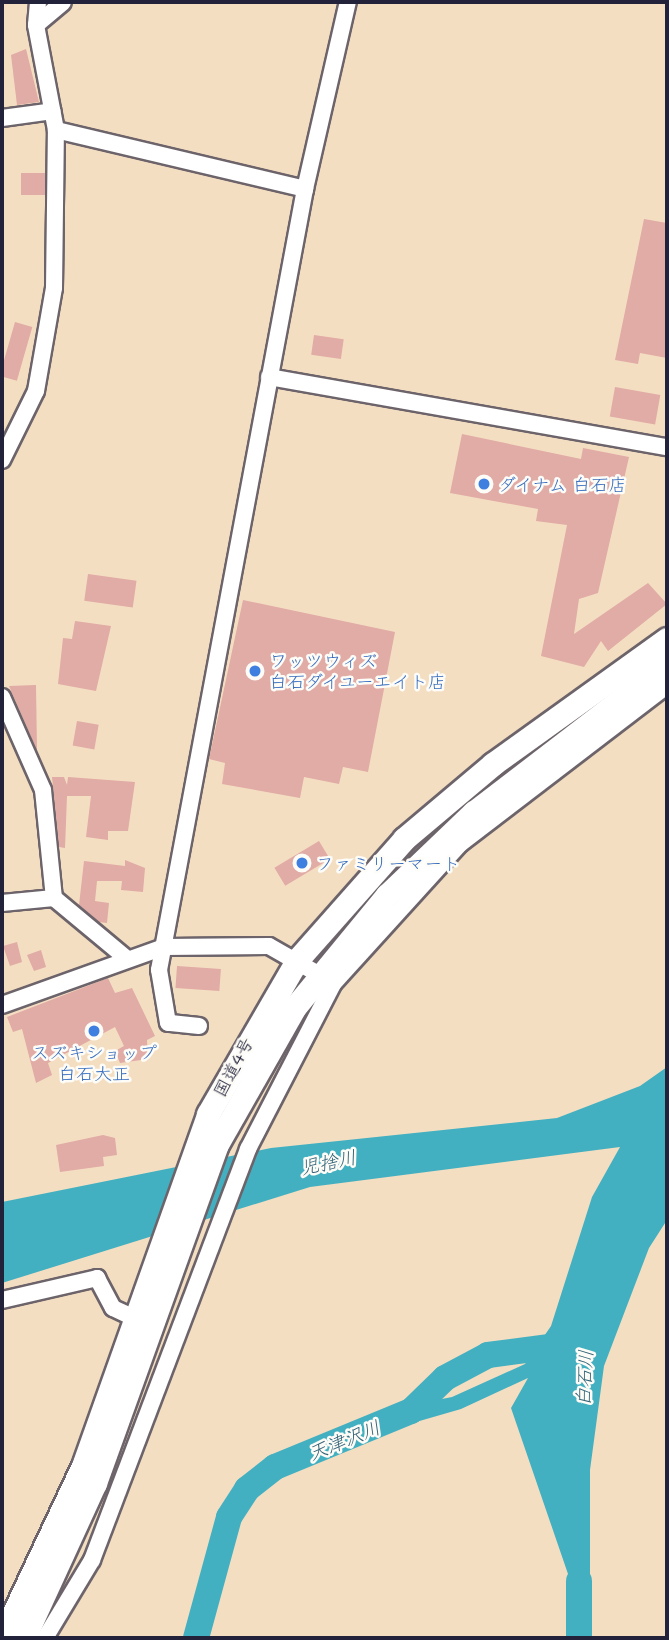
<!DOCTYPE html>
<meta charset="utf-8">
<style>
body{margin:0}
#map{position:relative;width:669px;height:1640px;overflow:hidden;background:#f4dec2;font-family:Mali,"Klee One",sans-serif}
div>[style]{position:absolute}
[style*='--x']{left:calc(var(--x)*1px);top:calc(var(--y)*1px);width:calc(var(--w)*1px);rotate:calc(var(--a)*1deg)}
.water>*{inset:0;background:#43b0c1}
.river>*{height:26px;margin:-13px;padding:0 13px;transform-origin:13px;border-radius:13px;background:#43b0c1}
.building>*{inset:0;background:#e1aba6;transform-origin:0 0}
.roads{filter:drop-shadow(2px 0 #6c646a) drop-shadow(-2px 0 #6c646a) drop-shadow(0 2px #6c646a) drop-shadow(0 -2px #6c646a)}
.minor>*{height:16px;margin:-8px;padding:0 8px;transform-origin:8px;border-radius:8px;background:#fff}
.highway>*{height:23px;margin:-11.5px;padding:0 11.5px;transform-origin:11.5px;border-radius:11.5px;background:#fff}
.dots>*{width:19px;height:19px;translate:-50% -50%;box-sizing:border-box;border:4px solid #fdfcf7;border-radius:50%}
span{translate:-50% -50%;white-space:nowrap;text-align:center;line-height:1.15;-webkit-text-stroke:5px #fdfcf7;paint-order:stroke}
.shop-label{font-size:18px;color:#366cbe}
.left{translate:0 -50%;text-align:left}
.street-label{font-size:18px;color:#22223b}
.water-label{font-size:19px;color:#316277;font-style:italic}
.frame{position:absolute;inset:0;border:4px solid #22223b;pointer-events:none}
</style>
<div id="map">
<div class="water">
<div style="clip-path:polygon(667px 1067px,667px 1220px,649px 1248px,604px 1366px,590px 1470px,590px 1638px,511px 1408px,528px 1378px,461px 1409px,385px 1431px,391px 1409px,452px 1397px,525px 1364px,551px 1326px,592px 1197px,620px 1147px,310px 1187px,2px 1283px,2px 1202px,271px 1148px,557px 1118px,640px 1086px)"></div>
</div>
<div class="river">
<div style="--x:579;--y:1581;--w:57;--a:90"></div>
<div style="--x:196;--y:1638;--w:125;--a:-74.7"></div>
<div style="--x:229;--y:1517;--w:33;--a:-57"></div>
<div style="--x:247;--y:1489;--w:36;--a:-38"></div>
<div style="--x:275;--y:1467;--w:147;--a:-22.4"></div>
<div style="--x:411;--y:1411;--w:47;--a:-44.1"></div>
<div style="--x:445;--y:1378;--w:49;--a:-28.1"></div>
<div style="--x:488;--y:1355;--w:85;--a:-7.5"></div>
</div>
<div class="building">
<div style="clip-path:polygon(26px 49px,39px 102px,17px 105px,11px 55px)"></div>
<div style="left:21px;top:173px;width:24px;height:22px"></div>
<div style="clip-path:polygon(644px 219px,667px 223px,667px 358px,640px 353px,638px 364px,615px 360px)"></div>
<div style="left:15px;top:322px;width:18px;height:56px;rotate:16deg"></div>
<div style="left:314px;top:335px;width:30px;height:20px;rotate:8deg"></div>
<div style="left:615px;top:387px;width:46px;height:30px;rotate:10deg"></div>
<div style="clip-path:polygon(462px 434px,581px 459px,583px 448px,629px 457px,598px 593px,579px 599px,574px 634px,648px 583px,667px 604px,608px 651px,601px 641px,584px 667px,541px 656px,567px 525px,536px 521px,538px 509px,450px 493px)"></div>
<div style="left:88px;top:574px;width:49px;height:27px;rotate:8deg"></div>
<div style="clip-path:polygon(243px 600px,395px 632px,368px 772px,343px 767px,339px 784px,304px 777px,300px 798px,222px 784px,225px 763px,209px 759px)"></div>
<div style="clip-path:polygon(75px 621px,111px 626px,96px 691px,58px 684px,63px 638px,72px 639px)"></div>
<div style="clip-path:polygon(36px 685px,37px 751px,9px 686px)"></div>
<div style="left:77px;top:721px;width:22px;height:25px;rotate:10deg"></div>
<div style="clip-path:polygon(52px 777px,64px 777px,67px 785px,68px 777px,135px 782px,128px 831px,108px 831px,108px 840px,86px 837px,91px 796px,67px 796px,65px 848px,59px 847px)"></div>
<div style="left:319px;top:841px;width:21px;height:52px;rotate:59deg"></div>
<div style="clip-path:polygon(125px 860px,145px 868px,143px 892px,121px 890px,122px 881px,97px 881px,95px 901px,109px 903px,107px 923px,99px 922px,79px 905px,84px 861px,125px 866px)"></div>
<div style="clip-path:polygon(17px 942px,22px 962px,10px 966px,3px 946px)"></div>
<div style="clip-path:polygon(41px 950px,46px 967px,34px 971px,27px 955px)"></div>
<div style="left:177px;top:966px;width:44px;height:22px;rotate:4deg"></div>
<div style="clip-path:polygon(108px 978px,115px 993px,132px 988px,155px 1036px,147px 1040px,148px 1059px,120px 1063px,115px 1051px,124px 1046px,115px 1027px,48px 1063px,52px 1075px,36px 1083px,22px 1029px,13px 1032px,7px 1017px)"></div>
<div style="clip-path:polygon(103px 1135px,115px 1138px,117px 1155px,103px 1157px,104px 1166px,60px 1172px,56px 1145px)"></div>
</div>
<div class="roads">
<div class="minor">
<div style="--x:36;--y:25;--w:35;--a:-40"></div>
<div style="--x:2;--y:118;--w:51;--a:-7.8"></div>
<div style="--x:56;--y:130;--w:256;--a:13.3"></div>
<div style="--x:269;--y:377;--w:404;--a:10"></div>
<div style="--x:2;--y:460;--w:77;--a:-63.8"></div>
<div style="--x:36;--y:391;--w:105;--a:-80.1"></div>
<div style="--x:54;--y:288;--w:158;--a:-89.3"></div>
<div style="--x:56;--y:130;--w:107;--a:-100.8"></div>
<div style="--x:36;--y:25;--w:23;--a:-85"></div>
<div style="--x:2;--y:697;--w:102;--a:66.2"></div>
<div style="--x:43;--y:790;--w:109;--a:84.2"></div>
<div style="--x:54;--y:898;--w:94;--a:39.8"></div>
<div style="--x:2;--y:903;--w:52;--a:-5.5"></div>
<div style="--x:2;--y:1005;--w:172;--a:-19.7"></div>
<div style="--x:164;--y:947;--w:105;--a:-0.5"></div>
<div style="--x:269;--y:946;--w:56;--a:29.7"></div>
<div style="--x:199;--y:1026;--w:31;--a:-174"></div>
<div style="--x:168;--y:1023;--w:54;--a:-99.6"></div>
<div style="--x:159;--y:970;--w:795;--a:-79.41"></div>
<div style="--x:305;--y:189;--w:192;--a:-77.1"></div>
<div style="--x:2;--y:1300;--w:98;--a:-13"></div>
<div style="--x:97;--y:1278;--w:34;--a:62"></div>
<div style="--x:113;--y:1308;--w:21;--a:25"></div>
<div style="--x:45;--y:1638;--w:91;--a:-58.9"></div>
<div style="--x:92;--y:1560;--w:440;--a:-69.2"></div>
<div style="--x:248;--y:1149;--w:186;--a:-62.7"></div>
<div style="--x:333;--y:984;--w:189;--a:-47.8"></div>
<div style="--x:460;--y:844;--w:260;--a:-37.4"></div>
</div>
<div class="highway">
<div style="--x:2;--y:1638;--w:190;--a:-64.8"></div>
<div style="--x:83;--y:1466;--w:374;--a:-70.4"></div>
<div style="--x:208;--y:1114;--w:179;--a:-59.9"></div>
<div style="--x:298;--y:959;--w:160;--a:-48.5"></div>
<div style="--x:404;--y:839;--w:116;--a:-40.1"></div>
<div style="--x:493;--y:764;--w:214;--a:-35.7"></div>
<div style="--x:24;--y:1638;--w:170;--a:-65.4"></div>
<div style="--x:95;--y:1483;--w:358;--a:-70.2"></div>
<div style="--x:216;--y:1146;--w:160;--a:-60.4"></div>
<div style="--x:295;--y:1007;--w:145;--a:-50.6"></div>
<div style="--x:387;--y:895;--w:120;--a:-43.7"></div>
<div style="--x:474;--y:812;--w:243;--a:-37.5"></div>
</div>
</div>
<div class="dots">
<div style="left:484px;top:484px;background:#3f7fe0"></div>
<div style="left:255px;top:671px;background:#3f7fe0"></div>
<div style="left:302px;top:863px;background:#3f7fe0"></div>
<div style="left:94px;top:1031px;background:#3f7fe0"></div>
</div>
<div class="shop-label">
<span class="left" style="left:498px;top:484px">ダイナム 白石店</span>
<span class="left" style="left:269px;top:671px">ワッツウィズ<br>白石ダイユーエイト店</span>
<span class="left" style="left:316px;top:863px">ファミリーマート</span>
<span style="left:94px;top:1063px">スズキショップ<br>白石大正</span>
</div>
<div class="street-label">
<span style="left:233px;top:1067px;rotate:-62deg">国道4号</span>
</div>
<div class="water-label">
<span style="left:328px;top:1162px;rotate:-12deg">児捨川</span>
<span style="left:584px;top:1378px;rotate:-87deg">白石川</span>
<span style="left:344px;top:1440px;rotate:-22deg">天津沢川</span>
</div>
<div class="frame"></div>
</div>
